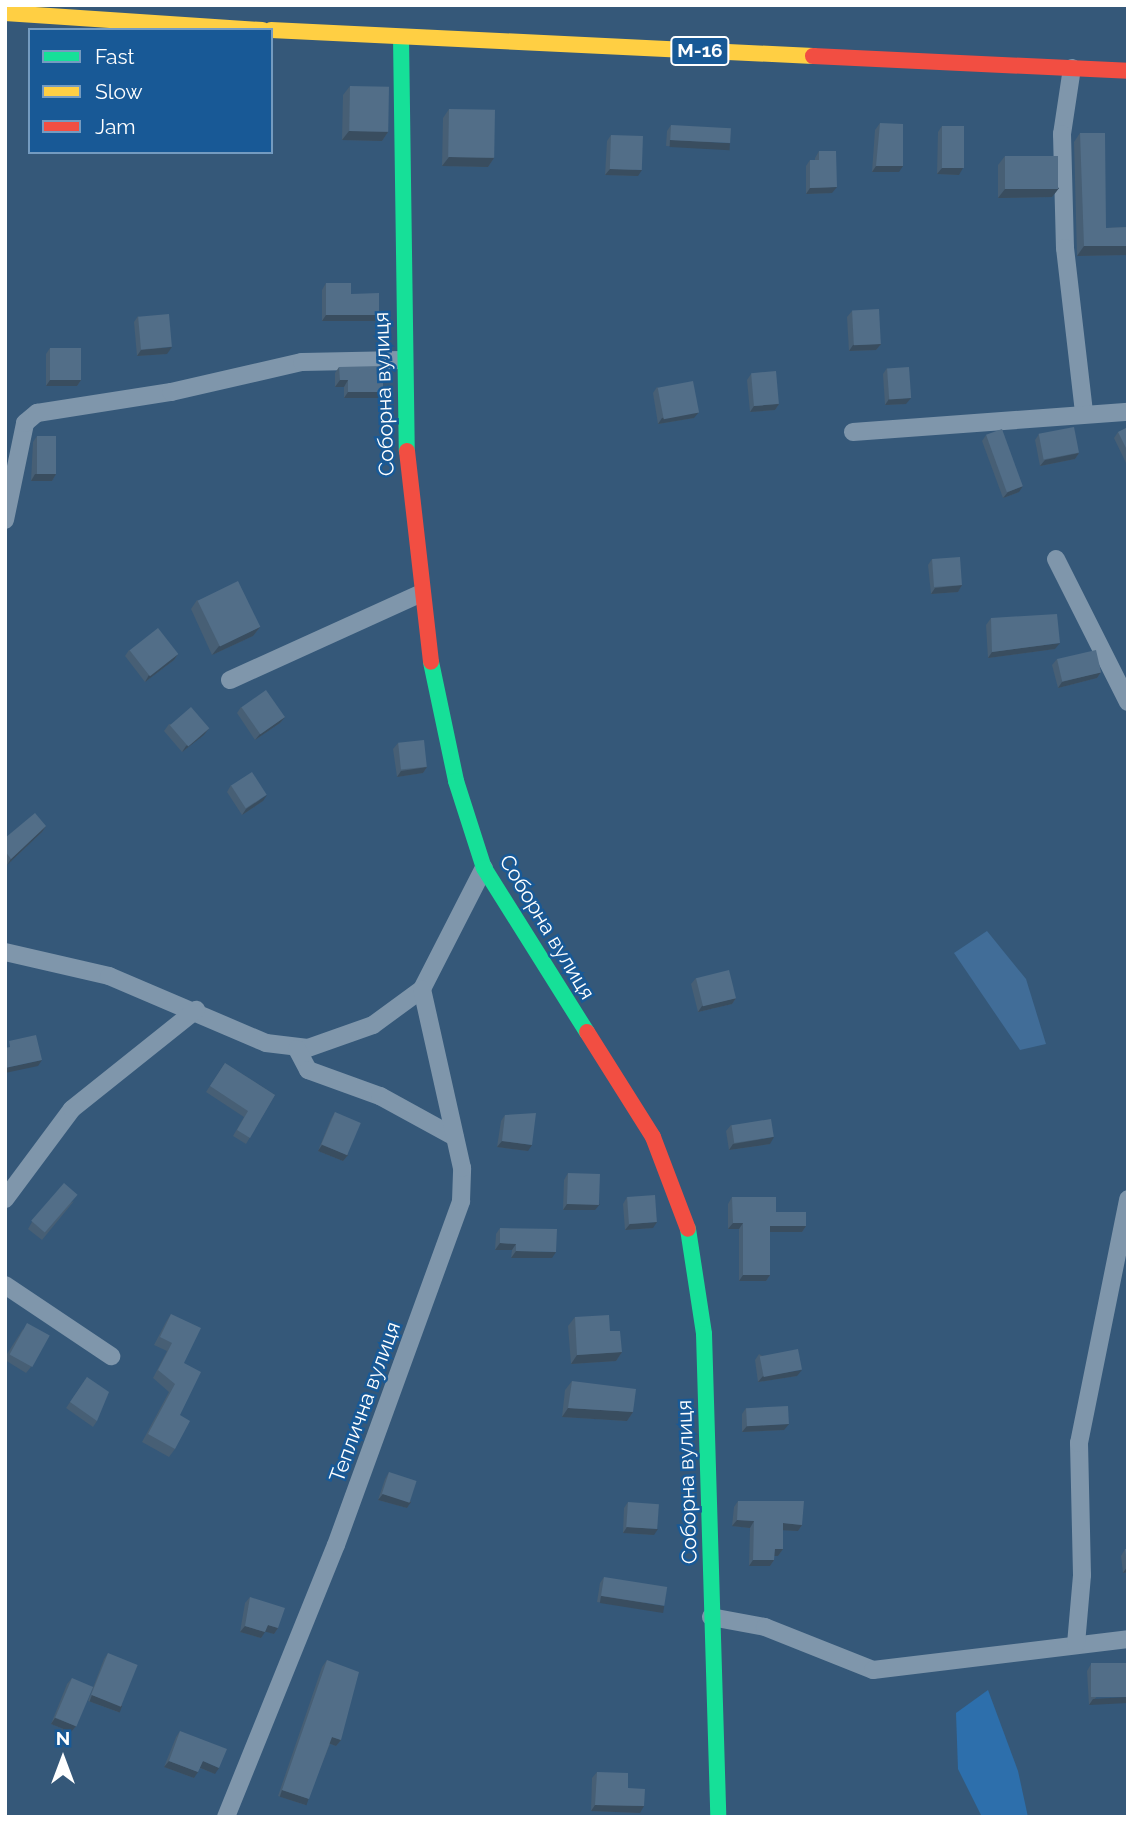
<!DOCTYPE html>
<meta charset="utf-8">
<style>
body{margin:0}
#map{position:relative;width:1133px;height:1822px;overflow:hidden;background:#355879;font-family:Raleway,sans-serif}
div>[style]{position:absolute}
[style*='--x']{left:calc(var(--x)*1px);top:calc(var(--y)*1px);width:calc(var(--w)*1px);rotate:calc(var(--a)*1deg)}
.green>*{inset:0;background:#2d6fac}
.water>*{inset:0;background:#416d98}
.street>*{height:18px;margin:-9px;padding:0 9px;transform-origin:9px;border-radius:9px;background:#7f96ab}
.fast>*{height:16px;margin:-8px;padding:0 8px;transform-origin:8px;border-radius:8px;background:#16e098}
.slow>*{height:16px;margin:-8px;padding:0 8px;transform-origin:8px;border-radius:8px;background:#ffcf43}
.jam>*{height:16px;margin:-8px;padding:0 8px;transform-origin:8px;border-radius:8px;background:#f24e42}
.wall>*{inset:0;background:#475f75}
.shaded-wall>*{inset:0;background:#394d5f;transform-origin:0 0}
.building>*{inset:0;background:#526e88;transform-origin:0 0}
span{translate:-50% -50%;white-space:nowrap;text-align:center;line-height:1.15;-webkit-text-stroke:5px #185996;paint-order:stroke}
.shield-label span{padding:2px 5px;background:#185996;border:2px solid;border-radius:5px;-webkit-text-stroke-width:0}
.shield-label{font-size:19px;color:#fff;font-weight:700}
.street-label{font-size:21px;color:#fff}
.frame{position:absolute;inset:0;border:7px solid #fff;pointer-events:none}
.legend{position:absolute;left:28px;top:28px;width:245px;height:126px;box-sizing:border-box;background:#185996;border:2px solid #749bc0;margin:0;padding:9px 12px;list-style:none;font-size:21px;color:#fff}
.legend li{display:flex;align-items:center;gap:14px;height:35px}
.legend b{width:35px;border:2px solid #749bc0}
.north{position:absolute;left:28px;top:1724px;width:70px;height:70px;-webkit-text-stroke:5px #185996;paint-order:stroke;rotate:0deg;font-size:19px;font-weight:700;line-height:28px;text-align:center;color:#fff}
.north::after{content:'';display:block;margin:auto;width:24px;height:32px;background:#fff;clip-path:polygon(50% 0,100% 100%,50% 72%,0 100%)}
</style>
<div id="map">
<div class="green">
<div style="clip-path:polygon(988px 1690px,1018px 1771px,1028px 1817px,982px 1817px,958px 1769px,956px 1713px)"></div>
</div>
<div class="water">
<div style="clip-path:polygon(987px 931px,1026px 979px,1046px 1044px,1020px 1050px,954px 953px)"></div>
</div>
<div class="street">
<div style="--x:1072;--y:68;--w:67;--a:98.6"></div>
<div style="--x:1062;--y:134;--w:114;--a:88.5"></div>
<div style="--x:1065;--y:248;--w:166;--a:83.4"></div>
<div style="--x:853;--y:432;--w:276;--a:-4.2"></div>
<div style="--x:5;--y:520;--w:99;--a:-78.3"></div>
<div style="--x:25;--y:423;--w:16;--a:-40"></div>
<div style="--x:37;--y:413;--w:136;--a:-8.9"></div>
<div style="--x:171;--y:392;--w:134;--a:-12.9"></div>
<div style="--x:302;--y:362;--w:99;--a:-1.2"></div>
<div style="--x:1056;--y:559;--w:160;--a:63.3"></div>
<div style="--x:230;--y:680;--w:209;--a:-24.4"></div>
<div style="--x:5;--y:952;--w:107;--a:13"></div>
<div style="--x:109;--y:976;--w:171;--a:23.1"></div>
<div style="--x:266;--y:1043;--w:42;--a:6.8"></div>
<div style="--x:308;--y:1048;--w:69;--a:-19.5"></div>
<div style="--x:373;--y:1025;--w:61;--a:-36.3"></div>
<div style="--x:422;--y:989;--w:136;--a:-62.9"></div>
<div style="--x:297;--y:1049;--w:24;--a:62"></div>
<div style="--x:308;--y:1070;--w:77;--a:19.9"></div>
<div style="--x:380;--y:1096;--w:85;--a:28.7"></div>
<div style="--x:5;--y:1199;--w:112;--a:-53.3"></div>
<div style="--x:72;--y:1109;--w:159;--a:-38.6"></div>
<div style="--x:5;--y:1285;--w:128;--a:33.8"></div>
<div style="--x:711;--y:1617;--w:55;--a:10.5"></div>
<div style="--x:765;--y:1627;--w:116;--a:21.7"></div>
<div style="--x:873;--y:1670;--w:257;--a:-6.9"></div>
<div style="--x:1076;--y:1644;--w:69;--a:-85"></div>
<div style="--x:1082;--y:1575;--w:132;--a:-91.3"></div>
<div style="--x:1079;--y:1443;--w:249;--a:-78.6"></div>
<div style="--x:226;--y:1817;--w:293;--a:-68"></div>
<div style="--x:336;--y:1545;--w:366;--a:-70"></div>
<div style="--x:461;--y:1201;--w:33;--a:-88"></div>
<div style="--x:462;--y:1168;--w:183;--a:-102.6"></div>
</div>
<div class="fast">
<div style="--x:401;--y:37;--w:414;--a:89.2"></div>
<div style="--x:431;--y:662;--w:122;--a:78.1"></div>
<div style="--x:456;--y:781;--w:91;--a:72.2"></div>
<div style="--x:484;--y:868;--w:194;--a:57.9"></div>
<div style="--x:688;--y:1229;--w:106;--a:81.3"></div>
<div style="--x:704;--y:1334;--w:483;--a:88.3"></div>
</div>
<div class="slow">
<div style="--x:5;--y:13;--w:258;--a:3.8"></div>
<div style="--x:271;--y:30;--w:543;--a:2.75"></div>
</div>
<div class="jam">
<div style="--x:813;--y:56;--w:315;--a:2.7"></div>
<div style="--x:407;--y:451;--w:212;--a:83.5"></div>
<div style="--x:587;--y:1032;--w:124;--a:57.8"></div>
<div style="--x:653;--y:1137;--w:98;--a:69.2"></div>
</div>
<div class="wall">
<div style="clip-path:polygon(350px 86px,388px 132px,382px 141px,342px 140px,343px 95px)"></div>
<div style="clip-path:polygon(449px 109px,494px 158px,488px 167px,442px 166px,443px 118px)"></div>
<div style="clip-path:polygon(880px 123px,899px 172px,872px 172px,875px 130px)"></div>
<div style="clip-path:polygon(671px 125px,726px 149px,666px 146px,667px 131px)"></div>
<div style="clip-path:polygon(942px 126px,959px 175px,937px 174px,938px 132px)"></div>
<div style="clip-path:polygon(1080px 133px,1106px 228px,1128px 227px,1128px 255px,1077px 256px,1074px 142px)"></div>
<div style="clip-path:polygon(611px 135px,638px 176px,605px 175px,607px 141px)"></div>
<div style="clip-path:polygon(819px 151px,832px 193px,806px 194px,806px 166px,810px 160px,815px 160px,815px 158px)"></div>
<div style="clip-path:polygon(1005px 156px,1059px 188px,1052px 197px,998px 198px,998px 165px)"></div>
<div style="clip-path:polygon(326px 283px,351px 294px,375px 321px,322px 321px,322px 290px)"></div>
<div style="clip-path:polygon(852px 311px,881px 344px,876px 350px,849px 351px,847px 317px)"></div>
<div style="clip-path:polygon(138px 316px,167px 354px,137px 356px,134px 322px)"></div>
<div style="clip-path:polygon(50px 348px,81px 380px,77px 386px,46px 386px,46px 354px)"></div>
<div style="clip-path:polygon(339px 367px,383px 392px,378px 398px,344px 398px,344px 387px,335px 387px,335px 373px)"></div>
<div style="clip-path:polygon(887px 368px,906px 404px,885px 405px,883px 374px)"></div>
<div style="clip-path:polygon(751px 374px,779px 404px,775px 410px,750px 412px,747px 380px)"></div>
<div style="clip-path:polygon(657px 387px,694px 418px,658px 424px,653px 393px)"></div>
<div style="clip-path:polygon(1128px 427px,1128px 462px,1126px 463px,1114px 438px,1118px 432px)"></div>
<div style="clip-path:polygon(1039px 434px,1079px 453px,1075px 459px,1040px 466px,1035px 440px)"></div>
<div style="clip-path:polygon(986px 435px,1019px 492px,1003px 498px,982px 441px)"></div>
<div style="clip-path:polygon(37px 436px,56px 474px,52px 481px,31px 481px,33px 442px)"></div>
<div style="clip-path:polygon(932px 559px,962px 585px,958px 592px,931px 594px,928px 565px)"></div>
<div style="clip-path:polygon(197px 600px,260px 627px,253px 636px,212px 655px,191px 609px)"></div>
<div style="clip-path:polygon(991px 618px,1055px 649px,988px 658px,986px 625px)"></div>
<div style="clip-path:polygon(129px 650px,178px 654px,174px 660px,145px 682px,125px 656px)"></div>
<div style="clip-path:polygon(1057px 659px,1101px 672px,1097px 678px,1058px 688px,1052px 665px)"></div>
<div style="clip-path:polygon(241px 707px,285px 717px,280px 723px,255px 740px,237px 713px)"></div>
<div style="clip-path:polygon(169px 724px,209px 728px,204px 735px,182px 752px,164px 731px)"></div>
<div style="clip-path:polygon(398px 743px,427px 767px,423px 773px,397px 777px,393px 749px)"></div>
<div style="clip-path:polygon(231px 785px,263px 801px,242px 815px,227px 792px)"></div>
<div style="clip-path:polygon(46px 826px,42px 832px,7px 865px,5px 863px,5px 838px)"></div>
<div style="clip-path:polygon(696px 978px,736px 998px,732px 1004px,698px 1012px,691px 984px)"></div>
<div style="clip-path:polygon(225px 1063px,275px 1095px,246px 1144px,233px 1136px,244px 1117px,206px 1092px)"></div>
<div style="clip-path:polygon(335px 1112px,348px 1155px,343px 1161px,318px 1151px,331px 1119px)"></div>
<div style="clip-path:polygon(505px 1115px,528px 1151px,497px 1147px,501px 1121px)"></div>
<div style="clip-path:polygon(731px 1125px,770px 1144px,729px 1150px,726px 1131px)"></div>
<div style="clip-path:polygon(568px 1173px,595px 1210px,563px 1210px,564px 1180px)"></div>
<div style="clip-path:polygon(627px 1197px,653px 1228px,625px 1230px,623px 1204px)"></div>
<div style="clip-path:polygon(732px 1197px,776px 1212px,806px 1226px,802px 1232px,770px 1232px,770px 1275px,766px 1281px,739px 1281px,739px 1229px,728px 1229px,728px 1204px)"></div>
<div style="clip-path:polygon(74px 1201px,42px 1240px,28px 1229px,32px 1222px)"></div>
<div style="clip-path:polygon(500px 1228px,552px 1258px,511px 1258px,512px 1250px,495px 1250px,496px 1234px)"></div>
<div style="clip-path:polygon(171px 1314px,184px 1363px,180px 1415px,175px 1449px,169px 1457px,142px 1442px,169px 1392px,153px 1378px,167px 1351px,154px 1345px,166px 1322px)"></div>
<div style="clip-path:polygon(575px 1317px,610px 1331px,622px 1352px,616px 1361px,571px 1364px,568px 1326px)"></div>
<div style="clip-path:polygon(23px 1329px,31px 1367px,26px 1373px,5px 1360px,5px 1357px)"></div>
<div style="clip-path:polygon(759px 1354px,797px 1376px,758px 1382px,755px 1360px)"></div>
<div style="clip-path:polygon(87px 1377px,97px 1421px,93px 1427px,66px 1408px)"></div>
<div style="clip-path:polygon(572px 1381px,633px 1412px,627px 1421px,562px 1417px,565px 1390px)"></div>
<div style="clip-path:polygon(746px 1408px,784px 1430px,742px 1432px,742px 1414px)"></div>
<div style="clip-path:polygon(389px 1472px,411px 1502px,407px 1508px,378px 1500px,385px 1479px)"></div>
<div style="clip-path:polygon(738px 1501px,802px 1525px,798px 1531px,783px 1530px,783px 1549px,778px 1556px,774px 1556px,774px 1560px,770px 1566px,749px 1566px,750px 1528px,732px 1526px,734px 1507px)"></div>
<div style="clip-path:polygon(628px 1502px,654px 1535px,623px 1533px,624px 1508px)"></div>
<div style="clip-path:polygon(1125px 1549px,1128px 1572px,1123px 1573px,1121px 1556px)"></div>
<div style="clip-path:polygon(604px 1577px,659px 1612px,597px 1602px,600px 1583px)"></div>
<div style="clip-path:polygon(250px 1597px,278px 1628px,274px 1634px,265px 1631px,261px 1638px,240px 1632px,245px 1603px)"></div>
<div style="clip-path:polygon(108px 1653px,122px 1706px,118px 1712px,88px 1701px,104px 1659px)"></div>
<div style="clip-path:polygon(327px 1660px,341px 1740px,336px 1746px,330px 1744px,305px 1805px,278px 1796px,322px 1667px)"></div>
<div style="clip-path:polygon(1128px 1663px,1089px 1705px,1087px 1671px,1091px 1664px)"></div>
<div style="clip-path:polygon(72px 1678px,76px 1726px,71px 1732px,51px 1724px,67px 1684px)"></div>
<div style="clip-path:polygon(180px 1731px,215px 1774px,200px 1768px,194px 1778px,164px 1767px,176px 1737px)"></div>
<div style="clip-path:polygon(597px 1772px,628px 1788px,640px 1813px,591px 1811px,592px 1778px)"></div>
</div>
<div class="shaded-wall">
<div style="clip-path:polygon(349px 131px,388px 132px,382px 141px,342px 140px)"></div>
<div style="left:670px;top:140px;width:60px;height:7px;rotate:3deg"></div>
<div style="clip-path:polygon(449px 157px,494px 158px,488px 167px,442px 166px)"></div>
<div style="clip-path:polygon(876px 166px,903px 166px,899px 172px,872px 172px)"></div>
<div style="clip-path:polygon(942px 168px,963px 168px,959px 175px,937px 174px)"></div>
<div style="clip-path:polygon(610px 169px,642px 170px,638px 176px,605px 175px)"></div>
<div style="clip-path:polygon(837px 187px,832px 193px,806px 194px,810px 188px)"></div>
<div style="clip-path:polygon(1059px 188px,1052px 197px,998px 198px,1005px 189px)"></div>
<div style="clip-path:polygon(1084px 246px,1128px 246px,1128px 255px,1077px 256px)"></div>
<div style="clip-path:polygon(326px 315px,379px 315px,375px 321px,322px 321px)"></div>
<div style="clip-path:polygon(881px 344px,876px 350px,849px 351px,853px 345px)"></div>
<div style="clip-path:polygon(172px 347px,167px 354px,137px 356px,141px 350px)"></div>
<div style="clip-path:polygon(50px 380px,81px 380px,77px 386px,46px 386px)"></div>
<div style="clip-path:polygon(340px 380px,348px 380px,344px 387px,335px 387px)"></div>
<div style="clip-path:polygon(348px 392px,383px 392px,378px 398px,344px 398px)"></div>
<div style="clip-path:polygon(911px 398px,906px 404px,885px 405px,889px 399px)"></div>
<div style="clip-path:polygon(779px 404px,775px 410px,750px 412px,754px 406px)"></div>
<div style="clip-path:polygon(699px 412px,694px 418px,658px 424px,662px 418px)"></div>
<div style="clip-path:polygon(1079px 453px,1075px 459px,1040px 466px,1045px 460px)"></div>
<div style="clip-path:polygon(35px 474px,56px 474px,52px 481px,31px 481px)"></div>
<div style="clip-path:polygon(1023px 486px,1019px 492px,1003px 498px,1008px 492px)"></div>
<div style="clip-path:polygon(962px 585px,958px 592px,931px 594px,935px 588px)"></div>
<div style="clip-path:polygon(260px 627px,253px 636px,212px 655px,219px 646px)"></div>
<div style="clip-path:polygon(1060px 643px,1055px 649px,988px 658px,992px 652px)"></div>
<div style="clip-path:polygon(178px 654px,174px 660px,145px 682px,149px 675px)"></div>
<div style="clip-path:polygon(1101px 672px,1097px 678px,1058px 688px,1062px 682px)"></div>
<div style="clip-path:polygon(285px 717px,280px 723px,255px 740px,260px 734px)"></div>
<div style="clip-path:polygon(209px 728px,204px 735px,182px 752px,186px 746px)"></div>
<div style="clip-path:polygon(427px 767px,423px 773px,397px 777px,401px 771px)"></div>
<div style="clip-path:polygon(267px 795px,263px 801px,242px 815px,246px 809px)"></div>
<div style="clip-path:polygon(46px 826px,42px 832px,7px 865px,11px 859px)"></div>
<div style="clip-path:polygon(736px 998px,732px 1004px,698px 1012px,702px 1006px)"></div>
<div style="clip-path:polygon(42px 1060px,38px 1066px,5px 1073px,5px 1068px)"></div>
<div style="clip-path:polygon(774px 1137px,770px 1144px,729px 1150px,733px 1144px)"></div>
<div style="clip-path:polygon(502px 1141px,532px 1145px,528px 1151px,497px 1147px)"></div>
<div style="clip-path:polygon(322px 1145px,348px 1155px,343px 1161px,318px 1151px)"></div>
<div style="clip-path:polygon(567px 1204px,600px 1204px,595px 1210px,563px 1210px)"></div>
<div style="clip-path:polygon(657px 1222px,653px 1228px,625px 1230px,630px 1224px)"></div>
<div style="clip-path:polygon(733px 1223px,743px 1223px,739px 1229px,728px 1229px)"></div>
<div style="clip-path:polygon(770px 1226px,806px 1226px,802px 1232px,766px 1232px)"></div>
<div style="clip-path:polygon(500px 1243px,516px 1244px,512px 1250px,495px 1250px)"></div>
<div style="clip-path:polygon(516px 1251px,556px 1252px,552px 1258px,511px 1258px)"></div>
<div style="clip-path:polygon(743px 1275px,770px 1275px,766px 1281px,739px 1281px)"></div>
<div style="clip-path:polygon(622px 1352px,616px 1361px,571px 1364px,577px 1355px)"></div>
<div style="clip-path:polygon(802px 1370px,797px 1376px,758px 1382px,763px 1376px)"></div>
<div style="clip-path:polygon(568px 1408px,633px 1412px,627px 1421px,562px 1417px)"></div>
<div style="clip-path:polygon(789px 1424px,784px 1430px,742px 1432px,747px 1426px)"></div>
<div style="clip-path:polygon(383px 1494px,411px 1502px,407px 1508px,378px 1500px)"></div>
<div style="clip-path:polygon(737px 1520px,754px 1521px,750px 1528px,732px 1526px)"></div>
<div style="clip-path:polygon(783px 1523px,802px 1525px,798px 1531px,779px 1530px)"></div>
<div style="clip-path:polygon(627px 1527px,658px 1529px,654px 1535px,623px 1533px)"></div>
<div style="clip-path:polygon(775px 1549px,783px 1549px,778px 1556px,770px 1556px)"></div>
<div style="clip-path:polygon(753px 1560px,774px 1560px,770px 1566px,749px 1566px)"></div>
<div style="clip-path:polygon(1127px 1567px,1128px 1572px,1123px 1573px)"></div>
<div style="left:601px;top:1596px;width:64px;height:7px;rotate:9deg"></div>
<div style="clip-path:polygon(268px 1625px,278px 1628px,274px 1634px,263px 1631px)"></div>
<div style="clip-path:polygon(245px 1626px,265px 1632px,261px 1638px,240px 1632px)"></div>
<div style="left:92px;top:1695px;width:32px;height:7px;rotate:20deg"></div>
<div style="clip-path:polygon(1128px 1697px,1128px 1703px,1089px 1705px,1093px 1699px)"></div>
<div style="clip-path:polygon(55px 1718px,76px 1726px,71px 1732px,51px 1724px)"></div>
<div style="clip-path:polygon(332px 1737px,341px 1740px,336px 1746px,328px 1743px)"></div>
<div style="clip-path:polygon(169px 1761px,198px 1772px,194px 1778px,164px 1767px)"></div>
<div style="clip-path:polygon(203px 1761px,219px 1768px,215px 1774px,198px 1767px)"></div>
<div style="left:282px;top:1790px;width:28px;height:7px;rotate:18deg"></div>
<div style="clip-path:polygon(595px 1805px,644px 1806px,640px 1813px,591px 1811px)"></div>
</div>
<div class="building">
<div style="left:350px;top:86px;width:39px;height:45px;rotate:1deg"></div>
<div style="left:449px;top:109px;width:46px;height:48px;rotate:1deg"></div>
<div style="clip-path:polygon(880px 123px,903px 124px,903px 166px,876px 166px)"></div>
<div style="left:671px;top:125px;width:60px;height:15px;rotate:3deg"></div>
<div style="left:942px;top:126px;width:22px;height:42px"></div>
<div style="clip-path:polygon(1080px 133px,1105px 133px,1106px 228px,1128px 227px,1128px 246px,1084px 246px)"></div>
<div style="left:611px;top:135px;width:32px;height:34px;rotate:2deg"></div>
<div style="clip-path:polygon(819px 151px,836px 151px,837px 187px,810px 188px,810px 160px,819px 160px)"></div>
<div style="left:1005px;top:156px;width:53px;height:33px"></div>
<div style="clip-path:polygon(326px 283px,351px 283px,351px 294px,379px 293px,379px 315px,326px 315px)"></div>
<div style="left:879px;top:309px;width:35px;height:27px;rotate:87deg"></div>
<div style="left:169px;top:314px;width:33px;height:31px;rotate:85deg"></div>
<div style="left:50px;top:348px;width:31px;height:32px"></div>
<div style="clip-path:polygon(383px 366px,383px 392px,348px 392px,348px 380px,340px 380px,339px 367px)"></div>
<div style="left:909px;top:367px;width:31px;height:22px;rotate:86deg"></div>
<div style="left:776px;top:371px;width:33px;height:25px;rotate:85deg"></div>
<div style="left:693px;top:381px;width:32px;height:36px;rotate:79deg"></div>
<div style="left:1074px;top:427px;width:26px;height:36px;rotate:79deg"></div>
<div style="clip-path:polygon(1128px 427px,1128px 452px,1118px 432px)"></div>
<div style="left:1002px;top:429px;width:61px;height:17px;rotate:70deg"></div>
<div style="left:37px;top:436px;width:19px;height:38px"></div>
<div style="left:960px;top:557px;width:28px;height:28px;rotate:86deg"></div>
<div style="left:238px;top:581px;width:51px;height:45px;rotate:64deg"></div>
<div style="clip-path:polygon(1057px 614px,1060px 643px,992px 652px,991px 618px)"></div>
<div style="left:158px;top:628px;width:33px;height:36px;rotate:52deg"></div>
<div style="left:1096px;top:650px;width:23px;height:40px;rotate:77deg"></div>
<div style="left:266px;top:690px;width:33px;height:30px;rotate:55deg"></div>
<div style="left:191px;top:707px;width:28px;height:28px;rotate:49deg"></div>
<div style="left:424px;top:740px;width:27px;height:26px;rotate:84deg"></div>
<div style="left:252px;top:772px;width:27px;height:25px;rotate:57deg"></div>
<div style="clip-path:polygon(35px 813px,46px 826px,11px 859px,5px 851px,5px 838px)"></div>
<div style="left:729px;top:970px;width:29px;height:34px;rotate:76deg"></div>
<div style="clip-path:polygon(36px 1035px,42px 1060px,5px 1068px,5px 1048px,10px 1047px,9px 1041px)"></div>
<div style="clip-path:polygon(225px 1063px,275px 1095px,250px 1138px,237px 1130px,248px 1111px,210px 1086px)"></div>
<div style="left:335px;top:1112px;width:28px;height:35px;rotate:23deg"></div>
<div style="clip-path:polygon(536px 1113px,532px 1145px,502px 1141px,505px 1115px)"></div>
<div style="left:771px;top:1119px;width:18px;height:40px;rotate:81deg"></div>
<div style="left:568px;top:1173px;width:32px;height:31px;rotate:2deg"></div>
<div style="left:64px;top:1183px;width:18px;height:50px;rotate:41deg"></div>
<div style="left:655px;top:1195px;width:27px;height:28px;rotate:86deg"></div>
<div style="clip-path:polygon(732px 1197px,776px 1197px,776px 1212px,806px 1212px,806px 1226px,770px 1226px,770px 1275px,743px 1275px,743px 1223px,733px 1223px)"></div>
<div style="clip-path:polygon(500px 1228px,557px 1229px,556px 1252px,516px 1251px,516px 1244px,500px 1243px)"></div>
<div style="clip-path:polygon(171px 1314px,201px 1328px,184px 1363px,201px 1372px,180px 1415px,190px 1421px,175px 1449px,148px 1434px,175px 1384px,158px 1370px,172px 1343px,160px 1337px)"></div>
<div style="clip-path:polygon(609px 1315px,610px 1331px,620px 1331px,622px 1352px,577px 1355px,575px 1317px)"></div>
<div style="left:27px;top:1323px;width:26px;height:36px;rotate:29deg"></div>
<div style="left:798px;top:1349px;width:21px;height:39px;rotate:79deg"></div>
<div style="clip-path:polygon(87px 1377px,109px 1392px,97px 1421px,70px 1402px)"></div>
<div style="clip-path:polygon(572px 1381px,636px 1389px,633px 1412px,568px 1408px)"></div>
<div style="left:788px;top:1406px;width:18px;height:42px;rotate:87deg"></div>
<div style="left:389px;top:1472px;width:29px;height:23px;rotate:18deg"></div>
<div style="clip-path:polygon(738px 1501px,804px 1501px,802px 1525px,783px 1523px,783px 1549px,775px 1549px,774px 1560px,753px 1560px,754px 1521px,737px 1520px)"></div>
<div style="left:628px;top:1502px;width:31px;height:25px;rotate:4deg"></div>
<div style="clip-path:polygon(1125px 1549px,1128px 1549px,1128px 1567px,1127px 1567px)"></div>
<div style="left:604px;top:1577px;width:64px;height:19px;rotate:9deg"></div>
<div style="clip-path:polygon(250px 1597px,285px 1608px,278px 1628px,268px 1625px,265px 1632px,245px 1626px)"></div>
<div style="left:108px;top:1653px;width:32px;height:45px;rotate:22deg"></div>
<div style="clip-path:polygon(327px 1660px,359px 1672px,341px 1740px,332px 1737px,309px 1799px,282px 1790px)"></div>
<div style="left:1128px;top:1663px;width:34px;height:37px;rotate:90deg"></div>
<div style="left:72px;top:1678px;width:23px;height:43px;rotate:23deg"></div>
<div style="clip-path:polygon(180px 1731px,227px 1749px,219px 1768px,203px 1761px,198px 1772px,169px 1761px)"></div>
<div style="clip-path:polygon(597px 1772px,628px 1773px,628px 1788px,645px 1789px,644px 1806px,595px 1805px)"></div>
</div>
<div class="shield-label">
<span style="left:700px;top:51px">М-16</span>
</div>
<div class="street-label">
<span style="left:384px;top:394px;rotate:-92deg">Соборна вулиця</span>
<span style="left:547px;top:927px;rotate:59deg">Соборна вулиця</span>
<span style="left:365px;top:1402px;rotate:-70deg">Теплична вулиця</span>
<span style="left:687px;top:1482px;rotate:-92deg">Соборна вулиця</span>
</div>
<div class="frame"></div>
<ul class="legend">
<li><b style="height:9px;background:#16e098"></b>Fast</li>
<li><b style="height:9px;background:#ffcf43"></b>Slow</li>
<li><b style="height:9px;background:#f24e42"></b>Jam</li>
</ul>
<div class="north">N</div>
</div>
